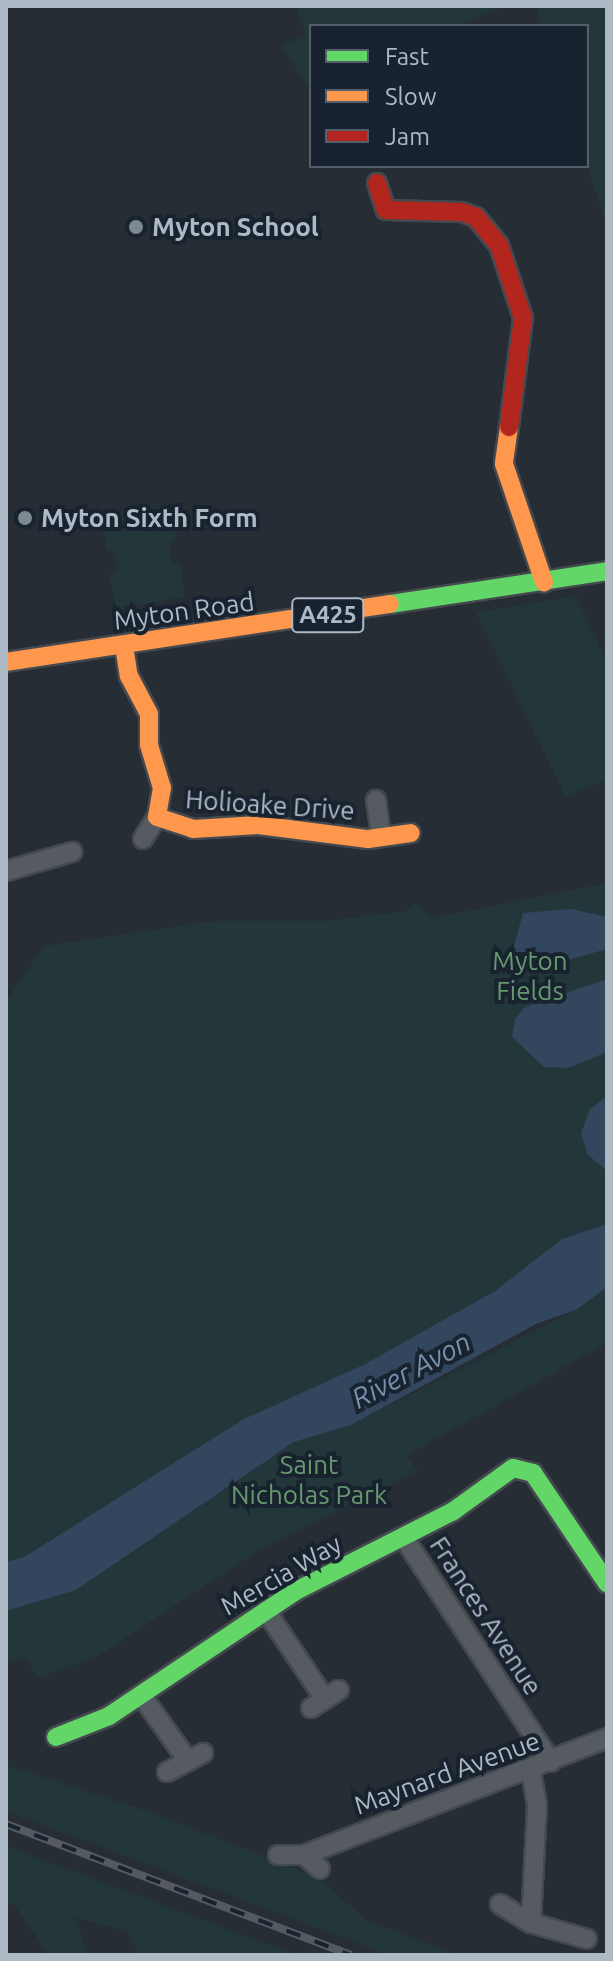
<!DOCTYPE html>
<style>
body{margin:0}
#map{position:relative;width:613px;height:1961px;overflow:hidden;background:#262d34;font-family:Ubuntu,sans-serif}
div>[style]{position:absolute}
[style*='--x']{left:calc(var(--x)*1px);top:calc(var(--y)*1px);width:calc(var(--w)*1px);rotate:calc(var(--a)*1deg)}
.green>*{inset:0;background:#23373a}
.water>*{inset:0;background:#32465e}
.roads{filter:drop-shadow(2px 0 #44494f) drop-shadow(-2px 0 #44494f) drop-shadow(0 2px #44494f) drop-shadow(0 -2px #44494f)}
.street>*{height:18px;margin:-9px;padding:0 9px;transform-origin:9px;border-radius:9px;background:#565b62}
.fast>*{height:18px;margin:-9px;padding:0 9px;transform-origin:9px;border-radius:9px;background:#63d668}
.slow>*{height:18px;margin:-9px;padding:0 9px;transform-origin:9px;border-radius:9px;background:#ff974d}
.jam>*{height:18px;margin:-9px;padding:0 9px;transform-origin:9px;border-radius:9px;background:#b3261e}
.rail>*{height:8px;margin-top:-4px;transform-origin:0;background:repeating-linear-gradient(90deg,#19232f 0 15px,#555a60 0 30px);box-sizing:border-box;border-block:2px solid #555a60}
.dots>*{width:22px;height:22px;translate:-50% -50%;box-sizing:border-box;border:4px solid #19232f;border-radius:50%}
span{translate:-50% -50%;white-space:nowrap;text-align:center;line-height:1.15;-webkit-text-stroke:8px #19232f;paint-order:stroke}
.shield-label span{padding:2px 6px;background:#19232f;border:2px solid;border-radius:6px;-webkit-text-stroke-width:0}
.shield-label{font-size:24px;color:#aeb9c6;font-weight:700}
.poi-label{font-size:26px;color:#aeb9c6;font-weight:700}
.left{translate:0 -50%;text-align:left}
.street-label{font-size:26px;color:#aeb9c6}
.park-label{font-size:26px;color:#65986e}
.water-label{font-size:28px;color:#7591b0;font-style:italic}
.frame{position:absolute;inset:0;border:8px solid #aeb9c6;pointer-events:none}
.legend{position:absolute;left:309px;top:24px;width:280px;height:144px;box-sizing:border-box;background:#19232f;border:2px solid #555f6b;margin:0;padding:10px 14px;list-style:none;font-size:24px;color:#aeb9c6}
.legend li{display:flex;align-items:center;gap:16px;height:40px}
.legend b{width:40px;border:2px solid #555f6b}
</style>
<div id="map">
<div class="green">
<div style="clip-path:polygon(295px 6px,505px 6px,459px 26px,311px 26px,310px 90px,281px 46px,306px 34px)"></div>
<div style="clip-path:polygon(535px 6px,607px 6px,607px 226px,587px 164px,587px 26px,542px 26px)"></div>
<div style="clip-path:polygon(171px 505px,176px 540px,169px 542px,172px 563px,180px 562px,185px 597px,115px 608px,110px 573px,118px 571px,114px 550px,107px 551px,102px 516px)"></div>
<div style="clip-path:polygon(576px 596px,607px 662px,607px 779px,566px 797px,476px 612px)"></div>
<div style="clip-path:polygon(607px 883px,607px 1224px,562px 1239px,495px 1291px,365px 1364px,244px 1419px,24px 1557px,6px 1562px,6px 1001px,44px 946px,214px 921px,324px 921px,407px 911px,414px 903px,432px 918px)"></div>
<div style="clip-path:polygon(607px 1287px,607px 1343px,406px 1456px,418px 1471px,259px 1550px,95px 1658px,38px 1678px,25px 1658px,6px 1664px,6px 1611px,76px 1590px,294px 1442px,351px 1425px,576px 1310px)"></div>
<div style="clip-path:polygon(6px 1765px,153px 1813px,319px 1878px,366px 1920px,457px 1955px,390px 1955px,6px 1811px)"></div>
<div style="clip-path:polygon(6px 1846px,296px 1955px,140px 1955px,127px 1932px,75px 1917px,87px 1955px,49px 1955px,14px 1904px,6px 1902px)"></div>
</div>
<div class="water">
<div style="clip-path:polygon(571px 909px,607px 917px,607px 949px,525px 972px,513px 950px,523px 913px)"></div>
<div style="clip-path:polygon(607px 979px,607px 1052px,568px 1068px,544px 1067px,512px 1037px,515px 1019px,525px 1007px)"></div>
<div style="clip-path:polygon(607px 1096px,607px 1171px,588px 1155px,581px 1133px,590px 1109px)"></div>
<div style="clip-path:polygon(607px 1224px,607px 1287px,576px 1310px,538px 1323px,351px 1425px,294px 1442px,76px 1590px,6px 1611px,6px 1562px,24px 1557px,244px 1419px,365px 1364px,495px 1291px,562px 1239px)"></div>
</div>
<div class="roads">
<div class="street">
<div style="--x:376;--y:800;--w:37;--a:82"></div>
<div style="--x:143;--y:839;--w:26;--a:-58"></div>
<div style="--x:6;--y:871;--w:69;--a:-16.1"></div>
<div style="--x:404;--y:1538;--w:268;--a:56.7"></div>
<div style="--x:266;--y:1611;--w:106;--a:56.2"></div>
<div style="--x:141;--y:1695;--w:81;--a:54.5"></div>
<div style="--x:311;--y:1708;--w:33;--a:-33"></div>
<div style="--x:531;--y:1771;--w:35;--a:80"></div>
<div style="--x:537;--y:1805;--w:118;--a:92.9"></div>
<div style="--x:167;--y:1772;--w:41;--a:-27.8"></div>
<div style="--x:278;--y:1855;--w:26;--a:0"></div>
<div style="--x:304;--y:1855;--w:21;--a:41"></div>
<div style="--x:304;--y:1855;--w:325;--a:-21.1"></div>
<div style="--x:500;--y:1904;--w:36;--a:32"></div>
<div style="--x:531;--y:1923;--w:58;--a:15.9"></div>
</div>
<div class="fast">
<div style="--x:390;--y:604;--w:219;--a:-8.6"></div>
<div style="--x:56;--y:1737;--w:57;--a:-21.6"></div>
<div style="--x:109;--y:1716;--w:223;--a:-33.8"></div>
<div style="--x:294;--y:1592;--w:177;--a:-26.9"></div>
<div style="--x:452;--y:1512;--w:75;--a:-35.8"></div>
<div style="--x:513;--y:1468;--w:21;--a:14"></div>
<div style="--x:533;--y:1473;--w:133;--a:56.1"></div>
</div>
<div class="slow">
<div style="--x:509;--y:427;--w:37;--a:98"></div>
<div style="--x:504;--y:464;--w:125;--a:71.3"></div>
<div style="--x:124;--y:646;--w:30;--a:81"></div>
<div style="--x:129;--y:676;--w:43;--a:62.2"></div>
<div style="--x:149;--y:714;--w:31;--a:90"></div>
<div style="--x:149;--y:745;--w:45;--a:73.2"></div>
<div style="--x:162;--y:788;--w:29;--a:100"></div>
<div style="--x:157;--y:817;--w:38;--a:18"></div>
<div style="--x:193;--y:829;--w:65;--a:-3.5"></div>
<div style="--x:258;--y:825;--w:111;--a:7.3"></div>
<div style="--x:368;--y:839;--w:43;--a:-7.9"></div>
<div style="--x:6;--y:662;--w:388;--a:-8.6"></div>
</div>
<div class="jam">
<div style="--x:377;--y:183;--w:28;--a:72"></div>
<div style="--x:386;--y:210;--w:76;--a:1.5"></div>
<div style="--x:462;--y:212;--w:15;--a:20"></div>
<div style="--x:476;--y:217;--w:36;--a:51"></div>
<div style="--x:499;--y:245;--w:77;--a:71.8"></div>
<div style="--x:523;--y:318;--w:110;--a:97.3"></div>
</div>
</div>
<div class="rail">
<div style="--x:6;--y:1824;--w:369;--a:20.8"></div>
</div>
<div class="dots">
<div style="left:136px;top:227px;background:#7e8893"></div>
<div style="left:25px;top:518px;background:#7e8893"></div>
</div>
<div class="shield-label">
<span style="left:328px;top:615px">A425</span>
</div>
<div class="poi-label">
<span class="left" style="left:152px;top:227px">Myton School</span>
<span class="left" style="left:41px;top:518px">Myton Sixth Form</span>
</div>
<div class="street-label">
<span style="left:184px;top:611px;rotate:-8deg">Myton Road</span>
<span style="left:270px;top:805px;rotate:4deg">Holioake Drive</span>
<span style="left:281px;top:1575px;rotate:-30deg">Mercia Way</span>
<span style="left:486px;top:1616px;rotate:57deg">Frances Avenue</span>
<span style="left:447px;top:1773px;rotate:-20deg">Maynard Avenue</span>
</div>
<div class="park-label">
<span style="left:530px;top:976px">Myton<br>Fields</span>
<span style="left:309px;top:1480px">Saint<br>Nicholas Park</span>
</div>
<div class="water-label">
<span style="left:411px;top:1370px;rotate:-28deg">River Avon</span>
</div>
<div class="frame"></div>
<ul class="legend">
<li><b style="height:10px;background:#63d668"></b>Fast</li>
<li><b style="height:10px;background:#ff974d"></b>Slow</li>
<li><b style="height:10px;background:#b3261e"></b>Jam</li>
</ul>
</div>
